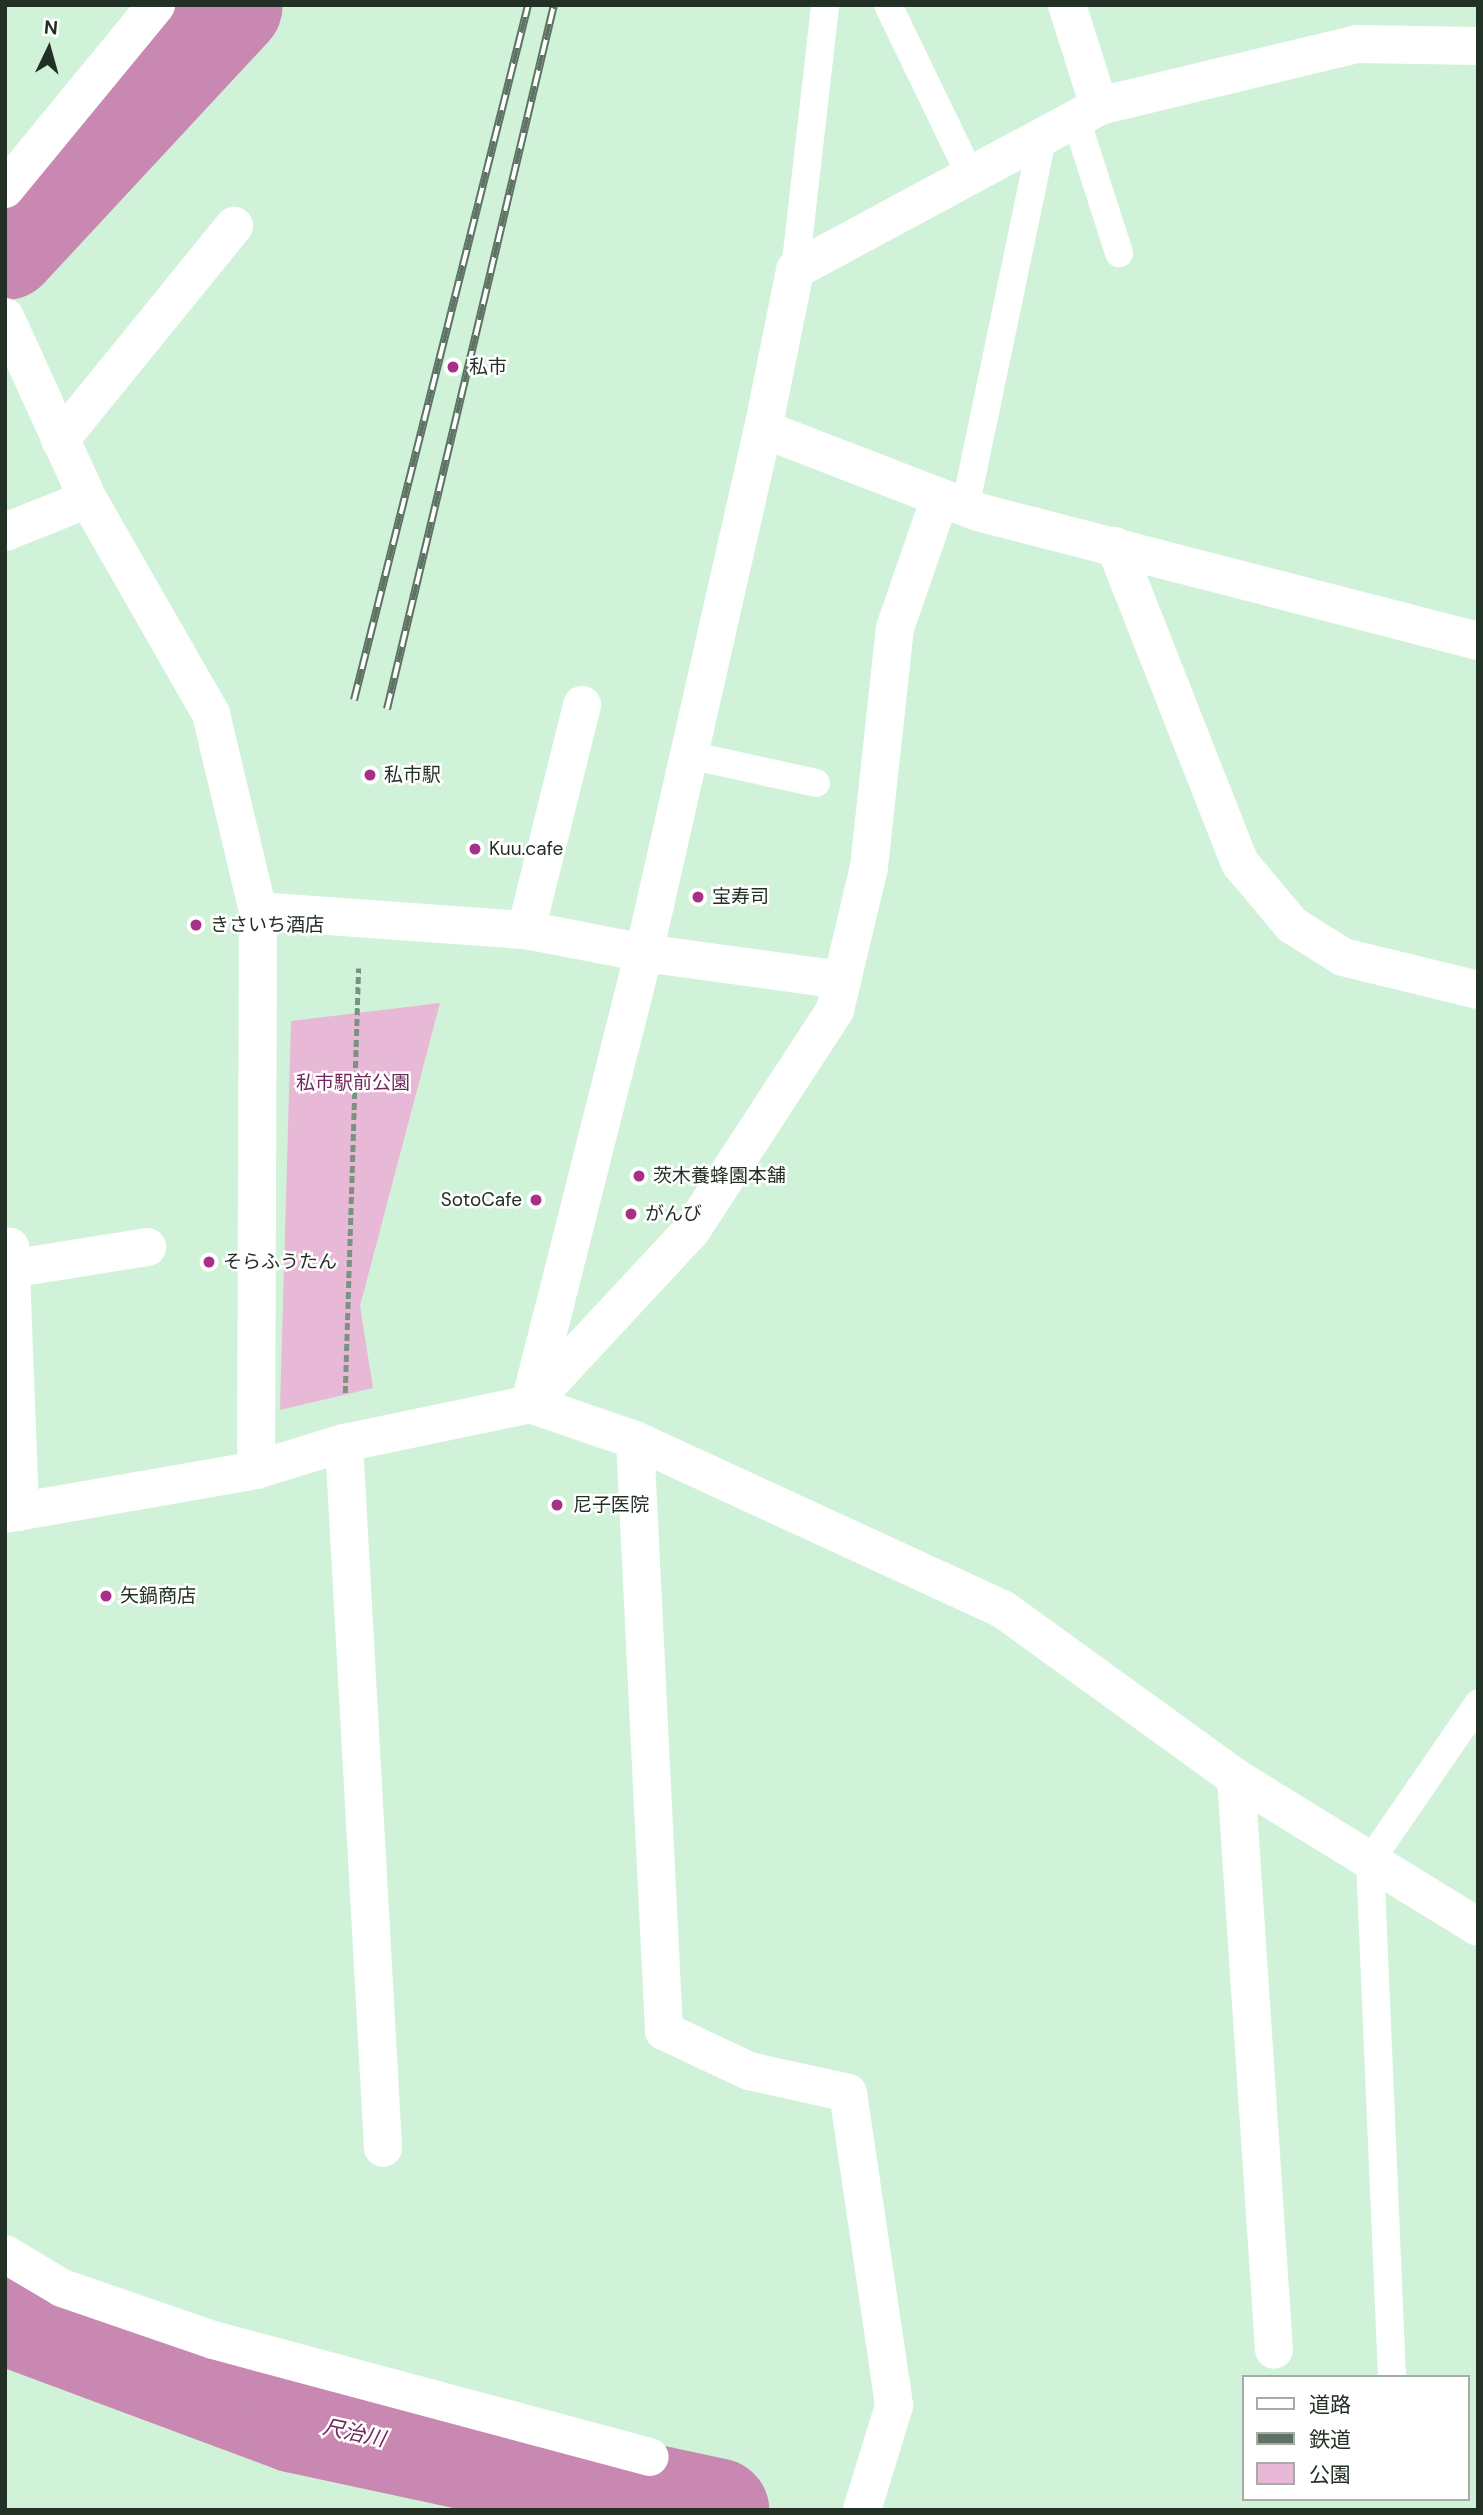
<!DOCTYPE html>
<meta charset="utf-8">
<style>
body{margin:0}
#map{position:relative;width:1483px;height:2515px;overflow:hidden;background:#d0f2d9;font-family:"DM Sans","Noto Sans JP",sans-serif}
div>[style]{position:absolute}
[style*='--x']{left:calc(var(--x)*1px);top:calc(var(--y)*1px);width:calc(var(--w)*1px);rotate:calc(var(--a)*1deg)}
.green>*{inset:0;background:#e8b8d7}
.river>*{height:105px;margin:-52.5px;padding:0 52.5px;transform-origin:52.5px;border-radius:52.5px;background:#c888b2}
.path>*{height:4.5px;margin-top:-2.25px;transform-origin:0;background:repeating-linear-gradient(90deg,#7b9281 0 7px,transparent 0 10.5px)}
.service>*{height:28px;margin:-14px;padding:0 14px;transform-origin:14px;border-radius:14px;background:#fff}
.minor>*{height:38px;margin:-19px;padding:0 19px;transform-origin:19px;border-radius:19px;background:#fff}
.rail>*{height:8px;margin-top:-4px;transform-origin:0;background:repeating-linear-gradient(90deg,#fff 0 16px,#5f7364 0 32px);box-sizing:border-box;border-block:2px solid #5f7364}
.dots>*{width:19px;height:19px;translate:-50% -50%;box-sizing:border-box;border:4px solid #fff;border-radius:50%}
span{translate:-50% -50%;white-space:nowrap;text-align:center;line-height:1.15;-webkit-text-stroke:5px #fff;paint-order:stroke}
.poi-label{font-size:19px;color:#233026}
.left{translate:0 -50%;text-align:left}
.right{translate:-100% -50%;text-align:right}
.park-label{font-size:19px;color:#72275d}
.water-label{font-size:21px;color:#70265c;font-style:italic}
.frame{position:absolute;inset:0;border:7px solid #233026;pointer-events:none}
.legend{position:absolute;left:1242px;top:2375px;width:228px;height:126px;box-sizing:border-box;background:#fff;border:2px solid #a7aca8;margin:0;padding:9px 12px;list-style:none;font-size:21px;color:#233026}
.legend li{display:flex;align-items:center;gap:14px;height:35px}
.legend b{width:35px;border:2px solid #a7aca8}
.north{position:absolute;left:14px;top:14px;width:70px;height:70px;-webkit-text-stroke:5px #fff;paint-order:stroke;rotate:5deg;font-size:19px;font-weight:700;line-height:28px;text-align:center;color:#233026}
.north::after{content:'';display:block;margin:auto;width:24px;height:32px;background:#233026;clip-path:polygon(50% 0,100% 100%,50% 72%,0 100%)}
</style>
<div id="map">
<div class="green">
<div style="clip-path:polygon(440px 1003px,360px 1306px,373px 1388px,280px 1410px,291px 1021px)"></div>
</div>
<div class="river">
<div style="--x:5;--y:247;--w:330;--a:-47.1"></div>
<div style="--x:5;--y:2312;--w:309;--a:20.4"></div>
<div style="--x:295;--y:2420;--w:431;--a:12.1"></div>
</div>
<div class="path">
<div style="--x:345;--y:1393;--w:425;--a:-88.2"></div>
</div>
<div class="service">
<div style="--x:888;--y:5;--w:189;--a:64.2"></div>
<div style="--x:1076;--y:119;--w:141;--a:72.2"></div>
<div style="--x:795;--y:270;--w:267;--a:-83.5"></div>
<div style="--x:965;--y:508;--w:380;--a:-78.2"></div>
<div style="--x:689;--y:755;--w:130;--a:12.4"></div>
<div style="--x:1392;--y:2377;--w:516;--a:-92.44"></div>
<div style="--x:1370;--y:1861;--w:191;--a:-55.5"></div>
</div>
<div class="minor">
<div style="--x:1067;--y:5;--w:106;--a:72.4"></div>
<div style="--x:5;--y:189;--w:238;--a:-50.6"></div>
<div style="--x:5;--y:317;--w:200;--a:65.5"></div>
<div style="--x:88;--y:499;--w:248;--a:60.2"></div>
<div style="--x:211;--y:714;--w:203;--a:76.6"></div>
<div style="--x:258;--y:911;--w:559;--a:90.2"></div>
<div style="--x:763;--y:429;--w:230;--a:21.1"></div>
<div style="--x:978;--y:512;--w:516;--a:14.47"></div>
<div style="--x:60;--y:440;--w:276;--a:-50.9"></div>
<div style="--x:5;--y:532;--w:89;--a:-21.7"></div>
<div style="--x:1115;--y:546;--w:341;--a:68.5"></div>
<div style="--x:1240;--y:863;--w:81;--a:50"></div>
<div style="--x:1292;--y:925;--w:60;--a:32.1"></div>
<div style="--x:1343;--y:957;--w:139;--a:13.7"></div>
<div style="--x:258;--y:911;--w:269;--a:4.1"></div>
<div style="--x:526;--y:930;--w:120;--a:11"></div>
<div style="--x:644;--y:953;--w:537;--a:-77.21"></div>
<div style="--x:763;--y:429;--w:162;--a:-78.6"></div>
<div style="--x:795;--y:270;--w:345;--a:-28.3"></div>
<div style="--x:1099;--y:106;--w:265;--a:-13.5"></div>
<div style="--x:1357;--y:44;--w:121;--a:0.9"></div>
<div style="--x:526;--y:930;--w:232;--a:-76"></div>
<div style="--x:5;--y:1247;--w:5;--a:0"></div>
<div style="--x:10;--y:1247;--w:265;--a:87.8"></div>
<div style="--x:10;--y:1269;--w:139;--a:-9.1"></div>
<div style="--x:531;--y:1399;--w:460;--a:-75.8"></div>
<div style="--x:644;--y:953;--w:200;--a:7.8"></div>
<div style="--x:530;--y:1404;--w:236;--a:-47.1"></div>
<div style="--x:691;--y:1231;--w:264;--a:-56.9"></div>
<div style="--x:835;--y:1010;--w:147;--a:-76.6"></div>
<div style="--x:869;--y:867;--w:240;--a:-83.8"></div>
<div style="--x:895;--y:628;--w:138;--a:-70.9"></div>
<div style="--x:635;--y:1440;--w:406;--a:24.7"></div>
<div style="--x:1004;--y:1610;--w:286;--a:35.9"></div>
<div style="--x:1236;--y:1778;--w:284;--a:31.6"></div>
<div style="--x:344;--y:1443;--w:706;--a:86.83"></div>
<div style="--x:5;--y:1514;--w:255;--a:-9.9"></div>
<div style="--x:256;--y:1470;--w:92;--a:-17.1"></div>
<div style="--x:344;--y:1443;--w:190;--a:-11.8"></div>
<div style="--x:530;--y:1404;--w:111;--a:18.9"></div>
<div style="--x:635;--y:1440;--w:592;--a:87.19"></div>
<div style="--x:664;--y:2031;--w:94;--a:25.2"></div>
<div style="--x:749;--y:2071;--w:101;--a:12.5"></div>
<div style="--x:848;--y:2093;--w:316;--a:81.6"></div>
<div style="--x:894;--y:2406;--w:109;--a:107.1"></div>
<div style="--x:1236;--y:1778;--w:573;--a:86.2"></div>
<div style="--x:5;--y:2254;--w:66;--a:30.8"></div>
<div style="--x:62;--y:2288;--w:160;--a:19"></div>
<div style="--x:213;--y:2340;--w:452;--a:15"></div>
</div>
<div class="rail">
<div style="--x:354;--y:700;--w:716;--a:-75.94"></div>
<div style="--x:387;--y:709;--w:724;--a:-76.66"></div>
</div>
<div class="dots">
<div style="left:453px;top:367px;background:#a73188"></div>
<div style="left:370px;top:775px;background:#a73188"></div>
<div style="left:475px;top:849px;background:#a73188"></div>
<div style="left:698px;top:897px;background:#a73188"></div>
<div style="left:196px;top:925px;background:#a73188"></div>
<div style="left:639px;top:1176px;background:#a73188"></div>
<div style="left:536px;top:1200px;background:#a73188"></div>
<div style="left:631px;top:1214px;background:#a73188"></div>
<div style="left:209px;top:1262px;background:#a73188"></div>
<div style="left:557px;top:1505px;background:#a73188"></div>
<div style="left:106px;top:1596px;background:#a73188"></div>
</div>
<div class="poi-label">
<span class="left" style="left:469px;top:367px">私市</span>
<span class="left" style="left:384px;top:775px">私市駅</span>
<span class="left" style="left:489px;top:849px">Kuu.cafe</span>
<span class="left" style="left:712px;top:897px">宝寿司</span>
<span class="left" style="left:210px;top:925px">きさいち酒店</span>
<span class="left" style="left:653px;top:1176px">茨木養蜂園本舗</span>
<span class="right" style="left:522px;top:1200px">SotoCafe</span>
<span class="left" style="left:645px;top:1214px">がんび</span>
<span class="left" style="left:223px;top:1262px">そらふうたん</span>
<span class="left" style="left:573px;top:1505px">尼子医院</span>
<span class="left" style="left:120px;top:1596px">矢鍋商店</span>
</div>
<div class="park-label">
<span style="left:353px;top:1083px">私市駅前公園</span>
</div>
<div class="water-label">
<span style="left:354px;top:2433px;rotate:12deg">尺治川</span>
</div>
<div class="frame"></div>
<ul class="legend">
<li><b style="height:9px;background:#fff"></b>道路</li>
<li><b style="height:9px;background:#5f7364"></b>鉄道</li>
<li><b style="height:19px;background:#e8b8d7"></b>公園</li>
</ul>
<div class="north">N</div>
</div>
